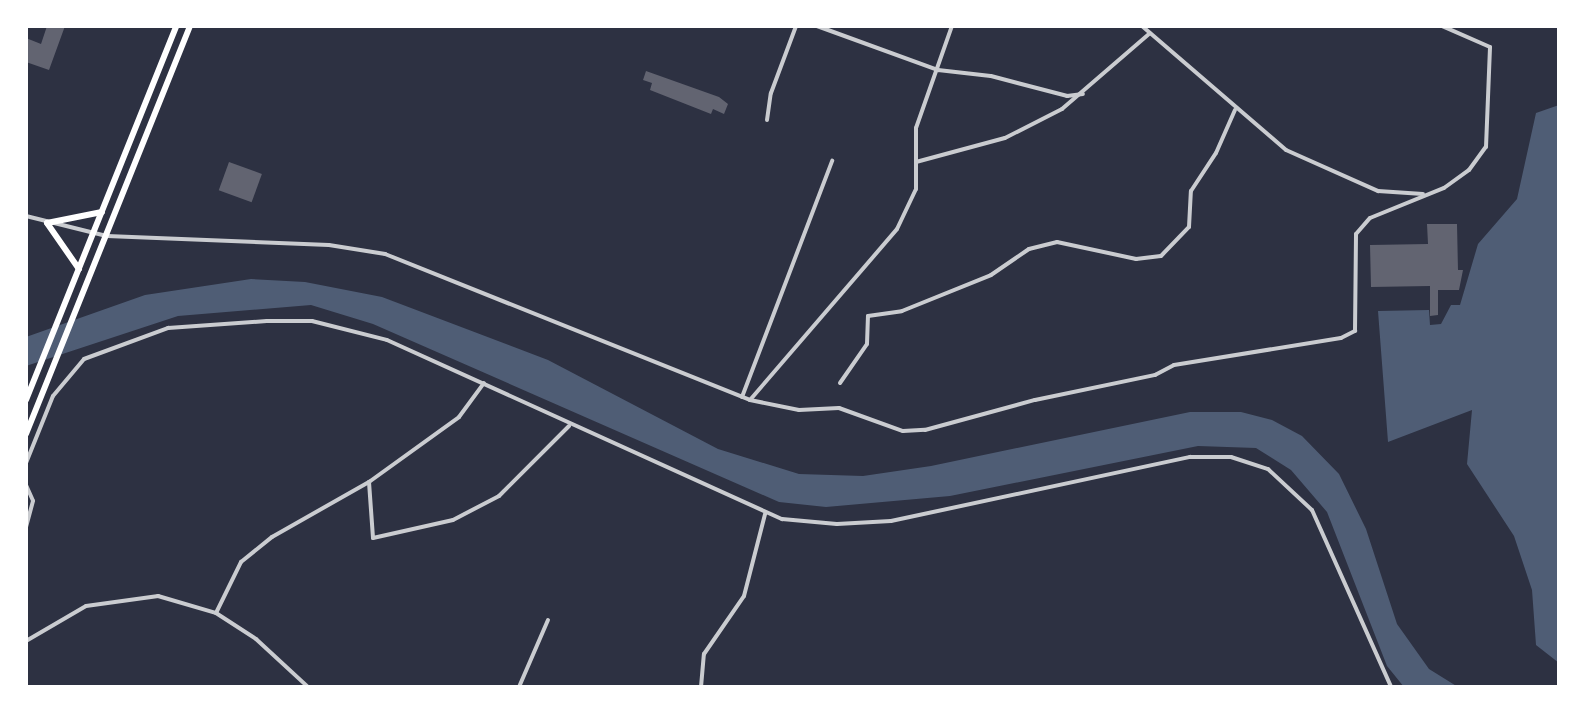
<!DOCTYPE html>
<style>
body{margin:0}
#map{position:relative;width:1585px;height:713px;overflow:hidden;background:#2d3142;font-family:Arial,sans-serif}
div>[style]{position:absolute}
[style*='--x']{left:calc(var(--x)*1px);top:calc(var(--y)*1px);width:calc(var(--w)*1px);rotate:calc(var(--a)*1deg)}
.water>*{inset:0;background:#4f5d75}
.building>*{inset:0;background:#626471;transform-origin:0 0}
.minor>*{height:4px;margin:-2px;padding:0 2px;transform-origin:2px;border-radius:2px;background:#caccd0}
.secondary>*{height:6px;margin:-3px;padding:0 3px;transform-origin:3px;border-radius:3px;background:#fff}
span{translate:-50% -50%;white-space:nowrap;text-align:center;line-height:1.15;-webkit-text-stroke:8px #fff;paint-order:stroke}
.frame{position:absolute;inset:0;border:28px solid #fff;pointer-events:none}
</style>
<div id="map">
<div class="water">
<div style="clip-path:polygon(1559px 105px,1559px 663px,1536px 645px,1532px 590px,1514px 536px,1467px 464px,1472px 410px,1388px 442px,1378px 311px,1429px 310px,1430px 325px,1441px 324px,1451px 305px,1460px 305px,1478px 244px,1517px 199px,1536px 113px)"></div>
<div style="clip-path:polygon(251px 279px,305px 282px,382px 297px,548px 360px,718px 449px,799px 474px,863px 476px,931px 466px,1190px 412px,1241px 412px,1272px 420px,1302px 436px,1339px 474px,1366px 529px,1397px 624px,1429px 669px,1458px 687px,1404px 687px,1387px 666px,1327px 512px,1291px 470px,1256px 448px,1198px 446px,950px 496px,826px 507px,779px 502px,373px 324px,311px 305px,178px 316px,26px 366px,26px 337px,145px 295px)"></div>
</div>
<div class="building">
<div style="clip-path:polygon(47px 26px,65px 26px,49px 70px,26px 62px,26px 38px,41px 44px)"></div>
<div style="clip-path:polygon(646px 71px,719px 97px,728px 104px,724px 114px,713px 109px,711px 114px,650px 90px,652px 83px,643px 80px)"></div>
<div style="left:229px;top:162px;width:35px;height:30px;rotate:20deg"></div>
<div style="clip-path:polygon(1427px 224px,1457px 224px,1458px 270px,1463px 270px,1459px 290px,1438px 290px,1438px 315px,1430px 316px,1430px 286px,1371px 287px,1370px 245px,1428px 244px)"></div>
</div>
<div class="minor">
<div style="--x:817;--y:26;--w:129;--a:20"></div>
<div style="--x:938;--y:70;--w:53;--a:6.5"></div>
<div style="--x:991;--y:76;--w:79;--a:14.7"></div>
<div style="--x:1067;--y:96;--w:16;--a:-7"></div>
<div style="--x:1142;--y:26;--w:190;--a:40.7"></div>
<div style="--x:1286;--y:150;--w:101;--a:24"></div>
<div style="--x:1378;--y:191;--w:45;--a:3.8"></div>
<div style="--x:767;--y:120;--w:27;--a:-82"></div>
<div style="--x:771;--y:93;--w:72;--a:-69.5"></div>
<div style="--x:916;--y:162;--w:92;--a:-15.1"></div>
<div style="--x:1005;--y:138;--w:64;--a:-27"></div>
<div style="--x:1062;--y:109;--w:116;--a:-40.8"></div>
<div style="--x:26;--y:216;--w:83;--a:13.9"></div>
<div style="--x:107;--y:236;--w:222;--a:2.3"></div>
<div style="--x:329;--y:245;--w:57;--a:9.1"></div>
<div style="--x:385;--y:254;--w:393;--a:21.8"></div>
<div style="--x:750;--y:400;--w:50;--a:11.5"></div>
<div style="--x:799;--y:410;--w:40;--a:-2.9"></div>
<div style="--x:839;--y:408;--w:68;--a:19.8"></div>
<div style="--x:903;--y:431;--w:22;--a:-3"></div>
<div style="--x:925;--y:430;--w:114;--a:-15.3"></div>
<div style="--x:1035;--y:400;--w:123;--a:-11.8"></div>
<div style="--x:1155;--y:375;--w:21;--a:-28"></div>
<div style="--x:1174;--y:365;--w:169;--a:-9.2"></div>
<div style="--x:1341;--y:338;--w:16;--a:-27"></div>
<div style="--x:1355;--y:331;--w:97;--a:-89.4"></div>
<div style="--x:1356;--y:234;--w:21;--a:-49"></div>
<div style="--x:1370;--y:218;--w:80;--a:-22.1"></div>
<div style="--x:1444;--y:188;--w:31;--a:-36"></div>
<div style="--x:1469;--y:170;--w:29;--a:-54"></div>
<div style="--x:1486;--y:147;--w:100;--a:-87.7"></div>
<div style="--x:1490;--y:47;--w:52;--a:-156.4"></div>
<div style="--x:840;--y:383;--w:47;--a:-55.3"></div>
<div style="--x:867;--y:344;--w:28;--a:-88"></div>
<div style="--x:868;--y:316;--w:34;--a:-8"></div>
<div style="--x:902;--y:311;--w:96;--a:-22"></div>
<div style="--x:991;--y:275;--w:46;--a:-34.4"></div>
<div style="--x:1029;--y:249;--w:29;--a:-14"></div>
<div style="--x:1057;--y:242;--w:81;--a:12.1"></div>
<div style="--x:1136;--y:259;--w:25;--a:-7"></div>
<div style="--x:1161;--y:256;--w:40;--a:-46"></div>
<div style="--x:1189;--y:227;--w:36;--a:-87"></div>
<div style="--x:1191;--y:191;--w:45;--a:-56.7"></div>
<div style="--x:1216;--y:153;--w:47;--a:-66.2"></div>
<div style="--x:742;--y:397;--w:253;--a:-69.1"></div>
<div style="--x:750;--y:400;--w:225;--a:-49.3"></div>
<div style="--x:897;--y:229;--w:44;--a:-64.6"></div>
<div style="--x:916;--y:189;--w:61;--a:-90"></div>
<div style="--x:916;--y:128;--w:108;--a:-70.6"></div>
<div style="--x:26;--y:463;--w:72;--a:-68.1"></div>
<div style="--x:53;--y:396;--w:48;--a:-50"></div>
<div style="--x:84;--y:359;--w:90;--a:-20.3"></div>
<div style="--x:168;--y:328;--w:99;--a:-4"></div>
<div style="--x:267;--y:321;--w:45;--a:0"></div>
<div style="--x:312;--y:321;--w:77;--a:14.2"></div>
<div style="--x:387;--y:340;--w:434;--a:24.4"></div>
<div style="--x:782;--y:519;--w:55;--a:5.2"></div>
<div style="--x:837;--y:524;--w:54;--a:-3.2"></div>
<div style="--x:891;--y:521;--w:306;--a:-12.1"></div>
<div style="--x:1190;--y:457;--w:41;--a:0"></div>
<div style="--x:1231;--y:457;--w:39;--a:18"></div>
<div style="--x:1268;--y:469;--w:60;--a:43"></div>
<div style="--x:1312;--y:510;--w:194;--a:65.9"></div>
<div style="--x:369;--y:482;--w:111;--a:-35.8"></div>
<div style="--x:459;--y:417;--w:42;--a:-53.7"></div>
<div style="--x:26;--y:485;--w:17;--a:66"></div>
<div style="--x:33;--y:501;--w:27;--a:105"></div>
<div style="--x:216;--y:613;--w:57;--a:-63.9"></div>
<div style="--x:241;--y:562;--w:40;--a:-39"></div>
<div style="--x:272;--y:537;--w:112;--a:-29.6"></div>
<div style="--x:369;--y:482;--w:56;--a:85.9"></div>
<div style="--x:373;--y:538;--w:82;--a:-12.7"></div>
<div style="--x:453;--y:520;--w:52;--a:-27.6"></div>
<div style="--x:499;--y:496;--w:99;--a:-45"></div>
<div style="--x:26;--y:641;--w:69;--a:-30.3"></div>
<div style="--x:86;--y:606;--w:73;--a:-7.9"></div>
<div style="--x:158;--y:596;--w:60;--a:16.3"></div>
<div style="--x:216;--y:613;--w:48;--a:33"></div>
<div style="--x:256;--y:639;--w:71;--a:42.7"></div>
<div style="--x:519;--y:687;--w:73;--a:-66.6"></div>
<div style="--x:701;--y:687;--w:33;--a:-85"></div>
<div style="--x:704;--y:654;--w:70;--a:-55.4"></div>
<div style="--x:744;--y:596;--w:85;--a:-75.6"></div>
</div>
<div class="secondary">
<div style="--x:47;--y:223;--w:56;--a:55.2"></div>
<div style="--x:47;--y:223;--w:56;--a:-11.3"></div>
<div style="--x:26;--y:400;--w:403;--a:-68.1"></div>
<div style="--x:26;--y:434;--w:440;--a:-68.1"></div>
</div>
<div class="frame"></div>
</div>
